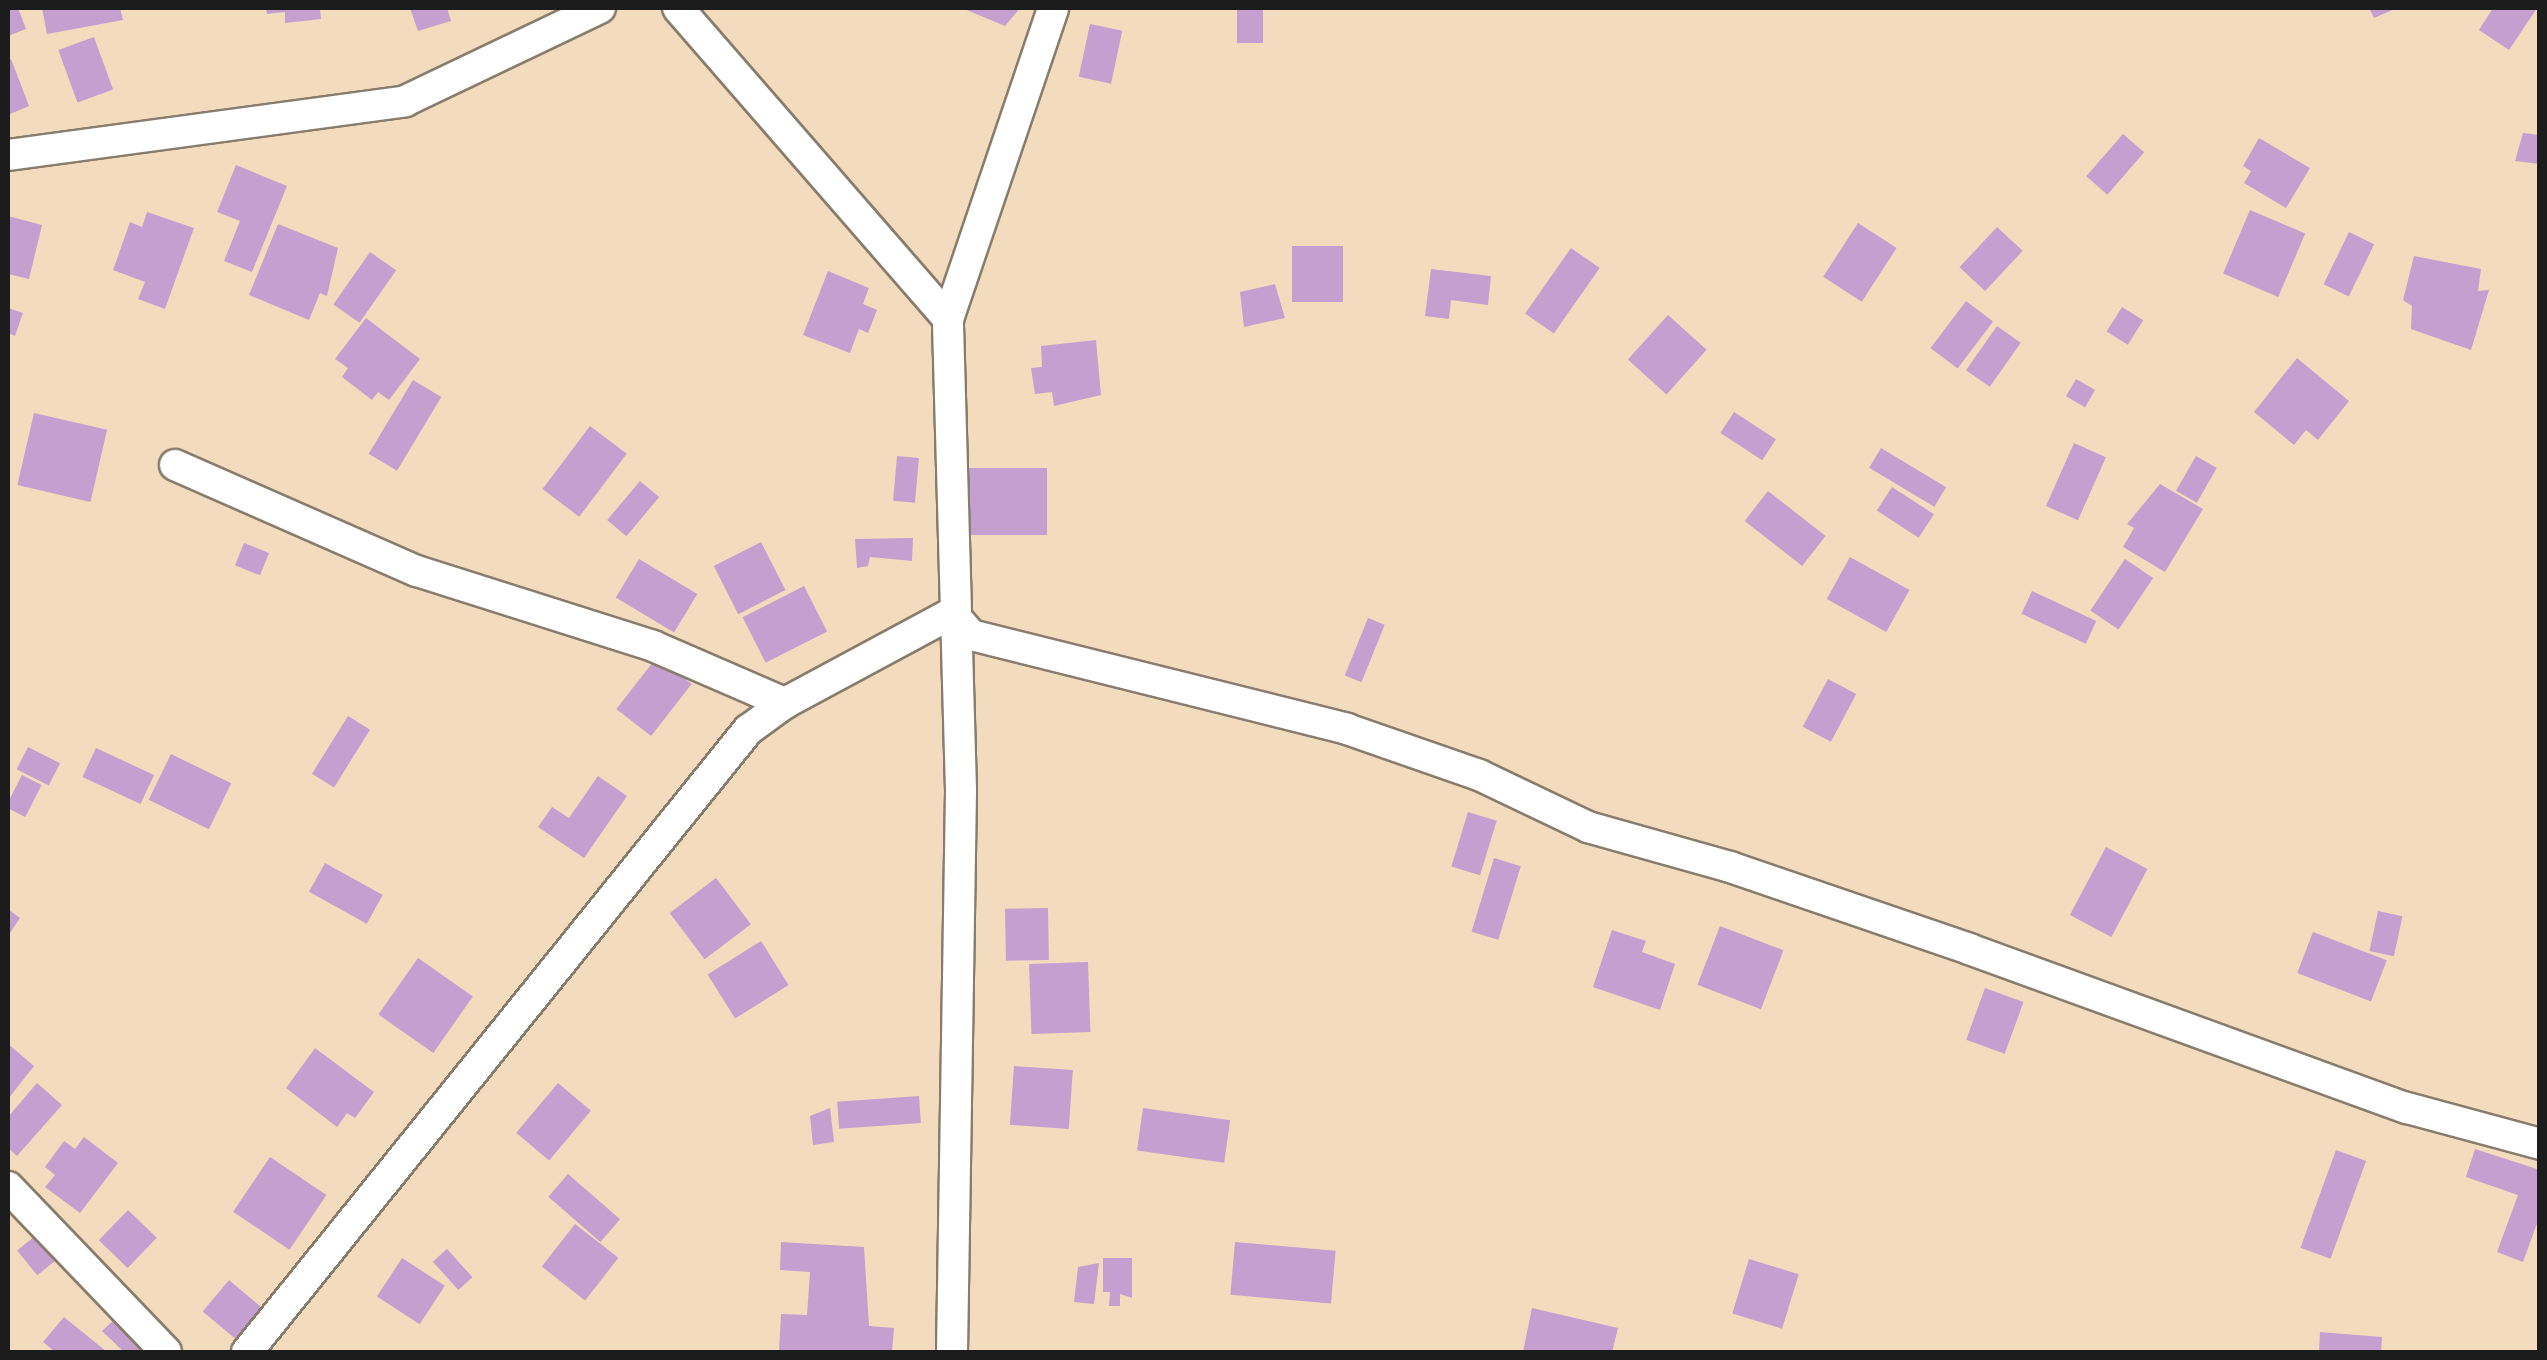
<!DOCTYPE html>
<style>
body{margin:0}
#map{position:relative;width:2547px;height:1360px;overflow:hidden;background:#f3dcbd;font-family:"IM FELL French Canon",serif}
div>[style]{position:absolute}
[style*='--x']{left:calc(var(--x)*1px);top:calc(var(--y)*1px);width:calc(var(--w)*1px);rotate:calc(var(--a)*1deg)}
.building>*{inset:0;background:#c49fcf;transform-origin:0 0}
.roads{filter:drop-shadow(2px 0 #887c6c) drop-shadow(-2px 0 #887c6c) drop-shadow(0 2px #887c6c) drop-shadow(0 -2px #887c6c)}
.minor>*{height:30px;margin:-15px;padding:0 15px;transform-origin:15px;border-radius:15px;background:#fff}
span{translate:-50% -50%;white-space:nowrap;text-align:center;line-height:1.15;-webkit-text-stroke:8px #fdfcf7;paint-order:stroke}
.frame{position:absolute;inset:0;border:10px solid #1c1c1c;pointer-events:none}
</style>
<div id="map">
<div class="building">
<div style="clip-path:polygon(8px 8px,18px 8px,26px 29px,8px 36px)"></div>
<div style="clip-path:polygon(42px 8px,120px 8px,123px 20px,47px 34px)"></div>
<div style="clip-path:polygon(266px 8px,320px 8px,321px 19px,285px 23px,285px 12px,267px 14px)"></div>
<div style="clip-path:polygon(410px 8px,447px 8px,451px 21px,418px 31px)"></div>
<div style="clip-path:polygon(962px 8px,1020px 8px,1005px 26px)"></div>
<div style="left:1237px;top:8px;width:26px;height:35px"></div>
<div style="clip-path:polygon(2369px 8px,2397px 8px,2374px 18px)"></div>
<div style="clip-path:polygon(2493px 8px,2537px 8px,2509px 50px,2479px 30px)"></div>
<div style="left:1090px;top:24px;width:33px;height:54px;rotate:12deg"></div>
<div style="left:94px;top:37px;width:56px;height:38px;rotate:70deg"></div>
<div style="clip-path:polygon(11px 59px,29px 106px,8px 115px,8px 61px)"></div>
<div style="clip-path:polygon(2523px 133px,2540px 135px,2540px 164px,2515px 161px)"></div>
<div style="left:2123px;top:134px;width:28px;height:56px;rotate:41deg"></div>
<div style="clip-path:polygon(2259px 138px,2310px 168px,2286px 208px,2244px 183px,2251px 171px,2243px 166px)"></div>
<div style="clip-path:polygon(236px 165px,287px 186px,252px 272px,224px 261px,240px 221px,217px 212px)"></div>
<div style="left:2250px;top:210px;width:60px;height:69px;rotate:23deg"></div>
<div style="clip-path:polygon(147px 212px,194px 228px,165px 309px,138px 299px,145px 282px,113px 270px,130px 222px,142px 227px)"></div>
<div style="clip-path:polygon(8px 216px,42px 225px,29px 279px,8px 274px)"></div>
<div style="left:1858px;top:223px;width:46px;height:64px;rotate:33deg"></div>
<div style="clip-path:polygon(278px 224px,338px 248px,327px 296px,320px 293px,309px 320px,249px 295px)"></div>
<div style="left:1997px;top:227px;width:35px;height:55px;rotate:43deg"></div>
<div style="left:2349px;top:232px;width:28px;height:58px;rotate:26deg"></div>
<div style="left:1292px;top:246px;width:51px;height:56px"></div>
<div style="left:1571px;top:248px;width:35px;height:80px;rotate:35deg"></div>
<div style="left:370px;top:252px;width:32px;height:64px;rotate:35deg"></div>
<div style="clip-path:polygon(2414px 256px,2481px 269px,2478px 291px,2489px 290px,2471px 350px,2411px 329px,2412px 306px,2403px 300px)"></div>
<div style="clip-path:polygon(1431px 269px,1491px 276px,1488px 305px,1451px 300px,1449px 319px,1425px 316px)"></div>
<div style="clip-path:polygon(828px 271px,869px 288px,863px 304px,877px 310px,868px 333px,859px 329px,850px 353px,803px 335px)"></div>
<div style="clip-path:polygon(1275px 284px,1285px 318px,1244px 327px,1240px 292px)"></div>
<div style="left:1966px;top:301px;width:34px;height:59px;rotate:37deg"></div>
<div style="left:2122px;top:307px;width:25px;height:29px;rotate:32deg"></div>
<div style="clip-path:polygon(8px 308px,23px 313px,15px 336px,8px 333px)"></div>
<div style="left:1668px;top:315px;width:52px;height:60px;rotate:42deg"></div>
<div style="clip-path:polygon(366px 318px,420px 359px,389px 400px,378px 392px,372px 400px,342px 377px,348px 368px,335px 359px)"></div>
<div style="left:1997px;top:326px;width:29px;height:54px;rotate:35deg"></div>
<div style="clip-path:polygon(1096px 340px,1101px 395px,1054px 406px,1052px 392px,1035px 394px,1031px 368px,1042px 367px,1041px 346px)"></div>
<div style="clip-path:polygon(2297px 358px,2349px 401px,2318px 440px,2306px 430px,2294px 445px,2254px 412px)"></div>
<div style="left:2076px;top:379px;width:22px;height:20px;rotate:30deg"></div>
<div style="left:413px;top:380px;width:33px;height:86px;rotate:31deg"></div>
<div style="left:1734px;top:412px;width:50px;height:25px;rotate:33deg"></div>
<div style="left:34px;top:413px;width:75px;height:74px;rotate:13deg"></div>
<div style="left:590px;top:426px;width:46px;height:79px;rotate:37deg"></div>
<div style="left:2074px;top:443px;width:35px;height:69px;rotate:24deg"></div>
<div style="left:1881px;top:448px;width:76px;height:23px;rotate:31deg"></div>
<div style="left:897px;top:456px;width:22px;height:45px;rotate:5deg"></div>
<div style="left:2196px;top:456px;width:24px;height:40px;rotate:30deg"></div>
<div style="left:969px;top:468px;width:78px;height:67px"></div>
<div style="left:640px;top:481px;width:25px;height:51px;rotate:40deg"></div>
<div style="clip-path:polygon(2160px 484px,2203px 509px,2165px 572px,2123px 547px,2134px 528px,2127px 524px)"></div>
<div style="left:1892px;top:487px;width:50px;height:28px;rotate:33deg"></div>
<div style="left:1768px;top:491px;width:73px;height:38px;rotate:38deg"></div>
<div style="clip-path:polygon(913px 538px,912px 561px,870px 557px,868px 566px,857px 568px,855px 539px)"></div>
<div style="left:761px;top:542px;width:54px;height:53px;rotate:63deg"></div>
<div style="left:244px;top:543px;width:27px;height:24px;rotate:22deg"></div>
<div style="left:1850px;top:557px;width:68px;height:48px;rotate:29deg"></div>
<div style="left:639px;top:559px;width:68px;height:45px;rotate:31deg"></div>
<div style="left:2125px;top:559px;width:34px;height:62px;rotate:34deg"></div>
<div style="left:804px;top:586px;width:51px;height:69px;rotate:63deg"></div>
<div style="left:2032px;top:591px;width:71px;height:25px;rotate:25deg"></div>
<div style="left:1368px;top:618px;width:18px;height:62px;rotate:22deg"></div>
<div style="left:657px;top:657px;width:44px;height:66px;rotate:38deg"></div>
<div style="left:1828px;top:679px;width:32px;height:54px;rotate:28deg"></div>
<div style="left:348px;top:716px;width:26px;height:68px;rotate:32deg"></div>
<div style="left:28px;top:747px;width:36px;height:25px;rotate:27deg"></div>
<div style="left:96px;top:748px;width:64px;height:32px;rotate:25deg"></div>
<div style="left:171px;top:754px;width:67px;height:51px;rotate:26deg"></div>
<div style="left:22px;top:775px;width:22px;height:36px;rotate:27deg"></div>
<div style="clip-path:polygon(598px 776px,627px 796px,584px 858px,538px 827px,552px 807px,569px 818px)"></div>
<div style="left:1468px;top:812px;width:30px;height:57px;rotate:17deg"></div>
<div style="left:2106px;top:847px;width:47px;height:77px;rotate:28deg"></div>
<div style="left:1494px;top:858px;width:28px;height:77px;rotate:17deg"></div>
<div style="left:325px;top:863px;width:66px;height:33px;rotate:29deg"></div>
<div style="left:716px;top:878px;width:58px;height:58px;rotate:53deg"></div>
<div style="left:1048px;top:908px;width:52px;height:43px;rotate:89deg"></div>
<div style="clip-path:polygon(8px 909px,20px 918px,8px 936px)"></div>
<div style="left:2378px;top:911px;width:25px;height:41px;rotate:12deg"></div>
<div style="left:1720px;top:926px;width:68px;height:63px;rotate:21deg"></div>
<div style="clip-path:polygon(1612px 930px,1646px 941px,1642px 952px,1675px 964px,1660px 1010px,1593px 987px)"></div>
<div style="left:2313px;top:932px;width:79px;height:44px;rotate:21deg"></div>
<div style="left:761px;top:941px;width:52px;height:63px;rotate:58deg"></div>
<div style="left:418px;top:958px;width:67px;height:69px;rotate:35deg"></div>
<div style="left:1088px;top:962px;width:70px;height:59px;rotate:88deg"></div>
<div style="left:1985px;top:988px;width:41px;height:55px;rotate:20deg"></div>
<div style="clip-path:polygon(8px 1044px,34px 1066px,8px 1099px)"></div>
<div style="clip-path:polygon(315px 1048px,374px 1092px,355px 1118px,347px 1113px,337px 1127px,286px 1088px)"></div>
<div style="left:1014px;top:1066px;width:59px;height:59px;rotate:4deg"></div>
<div style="clip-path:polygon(37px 1083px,62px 1105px,17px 1156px,8px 1148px,8px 1117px)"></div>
<div style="left:558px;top:1083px;width:43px;height:65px;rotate:40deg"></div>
<div style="left:919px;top:1096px;width:27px;height:82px;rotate:86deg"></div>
<div style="clip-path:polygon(830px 1108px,834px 1142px,813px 1145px,810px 1116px)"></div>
<div style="left:1143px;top:1108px;width:88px;height:43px;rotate:8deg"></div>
<div style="clip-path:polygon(84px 1137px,118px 1163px,80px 1213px,45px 1187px,55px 1175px,45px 1167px,64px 1141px,75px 1149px)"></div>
<div style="clip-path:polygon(2475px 1149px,2540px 1170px,2540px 1215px,2523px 1262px,2497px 1252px,2518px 1195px,2466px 1177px)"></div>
<div style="left:2336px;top:1150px;width:32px;height:104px;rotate:20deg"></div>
<div style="left:270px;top:1157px;width:68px;height:66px;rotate:34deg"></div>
<div style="left:568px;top:1174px;width:69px;height:30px;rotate:41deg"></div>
<div style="left:128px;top:1210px;width:40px;height:42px;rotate:44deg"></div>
<div style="left:575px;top:1224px;width:55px;height:54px;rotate:38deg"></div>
<div style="left:35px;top:1236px;width:32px;height:23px;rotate:51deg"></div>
<div style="clip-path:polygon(781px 1242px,864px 1247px,869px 1326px,894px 1328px,892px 1352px,779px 1352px,781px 1314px,807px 1315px,810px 1272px,780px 1270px)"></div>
<div style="left:1235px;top:1242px;width:101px;height:53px;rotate:5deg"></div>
<div style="left:447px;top:1249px;width:38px;height:19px;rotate:48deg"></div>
<div style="left:402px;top:1258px;width:51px;height:46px;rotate:33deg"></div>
<div style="clip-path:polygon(1103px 1258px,1132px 1258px,1132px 1298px,1120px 1294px,1120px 1306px,1109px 1306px,1110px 1292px,1103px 1292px)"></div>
<div style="left:1749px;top:1259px;width:52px;height:57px;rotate:17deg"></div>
<div style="clip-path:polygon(1099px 1263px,1094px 1304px,1074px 1302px,1078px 1267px)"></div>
<div style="left:229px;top:1280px;width:45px;height:41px;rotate:40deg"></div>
<div style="clip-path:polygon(1532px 1308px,1618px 1328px,1612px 1352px,1523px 1352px)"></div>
<div style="clip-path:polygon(119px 1315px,147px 1345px,140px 1352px,124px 1352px,102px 1331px)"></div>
<div style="clip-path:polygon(64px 1317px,107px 1352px,55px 1352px,43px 1342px)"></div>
<div style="clip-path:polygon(2320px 1332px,2382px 1337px,2381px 1352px,2319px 1352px)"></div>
</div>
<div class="roads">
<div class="minor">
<div style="--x:678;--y:8;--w:412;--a:49"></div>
<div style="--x:8;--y:155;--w:401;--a:-7.7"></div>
<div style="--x:405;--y:101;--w:216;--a:-25.5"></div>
<div style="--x:175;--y:465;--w:264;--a:23.7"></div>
<div style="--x:417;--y:571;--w:248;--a:17.6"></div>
<div style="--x:653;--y:646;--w:144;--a:23.4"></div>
<div style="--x:8;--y:1187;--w:228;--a:46.2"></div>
<div style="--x:247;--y:1352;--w:799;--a:-51.15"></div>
<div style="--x:748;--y:730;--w:46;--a:-36.1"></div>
<div style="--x:785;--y:703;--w:190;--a:-28.3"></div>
<div style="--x:952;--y:613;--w:29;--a:49"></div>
<div style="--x:971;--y:635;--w:388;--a:14"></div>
<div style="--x:1347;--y:729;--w:140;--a:19.2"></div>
<div style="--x:1479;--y:775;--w:121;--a:25.5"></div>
<div style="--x:1588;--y:827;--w:148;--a:15.7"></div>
<div style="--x:1730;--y:867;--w:253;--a:18.9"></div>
<div style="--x:1969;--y:949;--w:466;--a:20"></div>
<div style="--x:2407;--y:1108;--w:138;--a:15.1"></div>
<div style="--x:952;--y:1352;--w:562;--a:-89.08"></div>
<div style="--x:961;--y:790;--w:471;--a:-91.6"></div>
<div style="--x:948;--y:319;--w:328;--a:-71.3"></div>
</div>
</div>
<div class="frame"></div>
</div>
